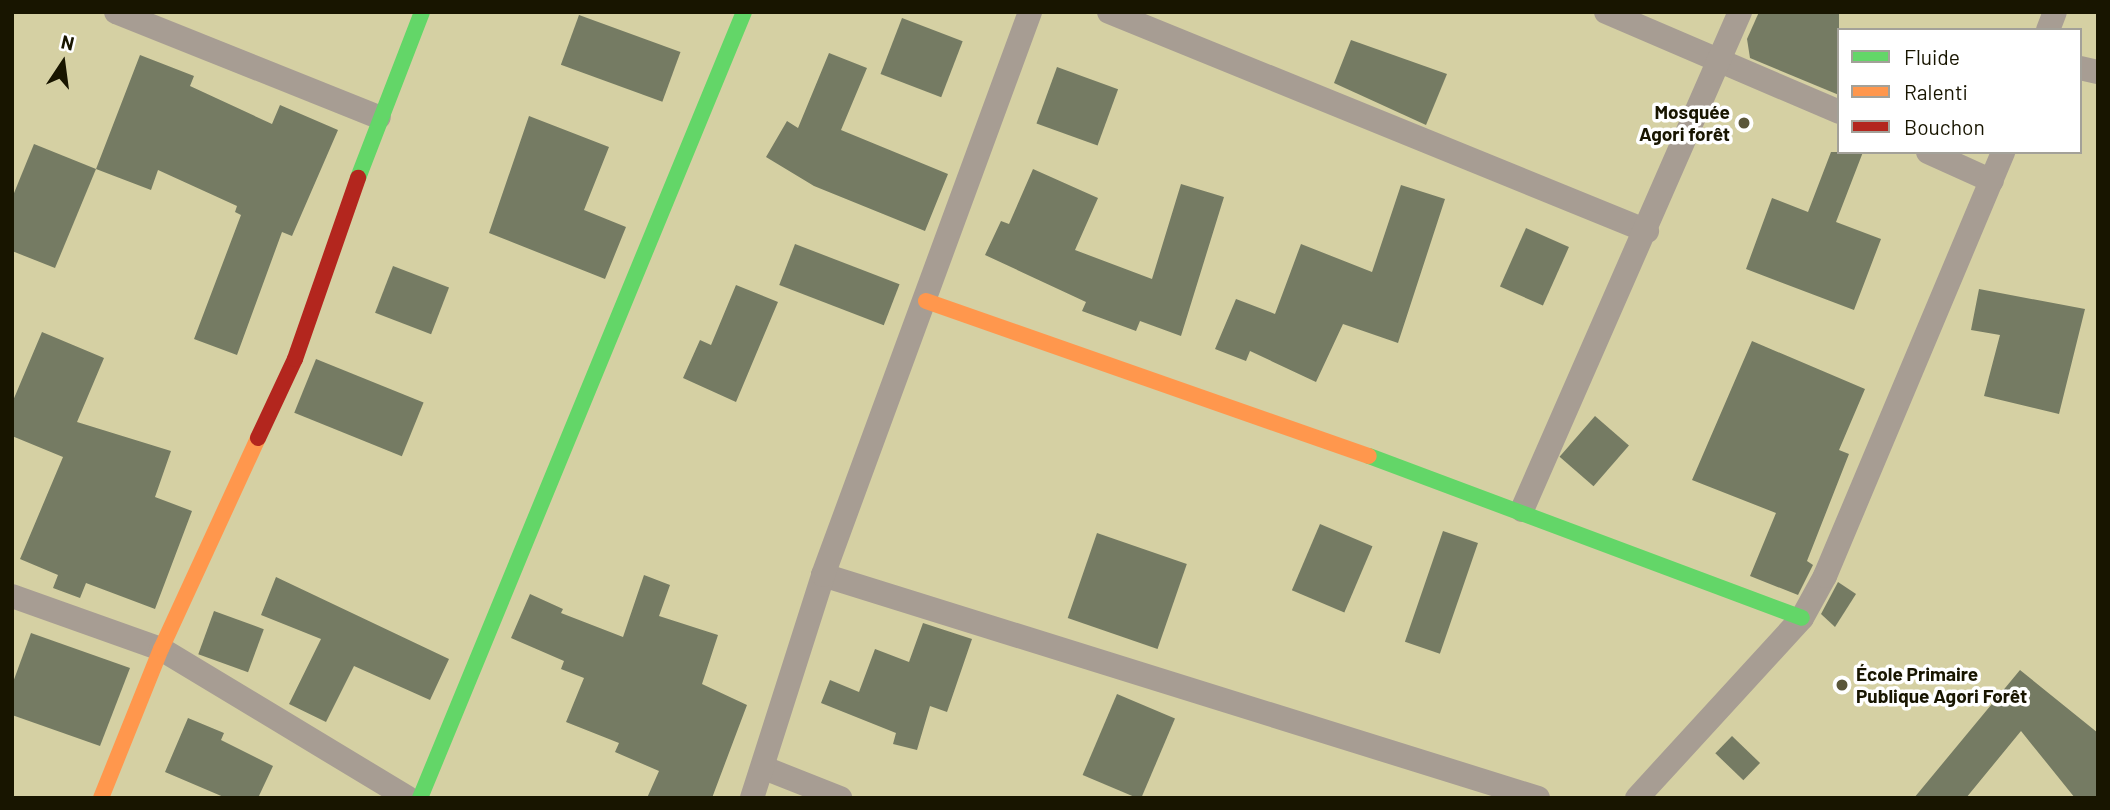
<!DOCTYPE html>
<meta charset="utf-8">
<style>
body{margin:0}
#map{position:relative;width:2110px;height:810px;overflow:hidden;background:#d5d0a3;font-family:Barlow,sans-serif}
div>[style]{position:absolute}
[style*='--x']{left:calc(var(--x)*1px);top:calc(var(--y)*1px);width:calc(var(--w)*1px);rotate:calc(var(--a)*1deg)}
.building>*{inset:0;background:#757b63;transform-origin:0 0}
.street>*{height:24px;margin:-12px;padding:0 12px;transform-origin:12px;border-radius:12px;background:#a79d93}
.fast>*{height:16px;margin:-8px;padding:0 8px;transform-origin:8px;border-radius:8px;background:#63d668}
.slow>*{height:16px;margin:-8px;padding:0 8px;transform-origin:8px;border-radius:8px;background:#ff974d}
.jam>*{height:16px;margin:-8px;padding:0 8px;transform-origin:8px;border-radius:8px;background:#b3261e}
.dots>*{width:19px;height:19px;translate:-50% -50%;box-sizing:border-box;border:4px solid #fff;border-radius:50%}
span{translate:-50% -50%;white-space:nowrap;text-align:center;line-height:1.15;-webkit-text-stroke:7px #fff;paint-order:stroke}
.poi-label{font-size:19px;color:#181500;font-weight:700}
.right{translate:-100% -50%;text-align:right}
.left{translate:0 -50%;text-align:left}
.frame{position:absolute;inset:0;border:14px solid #181500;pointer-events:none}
.legend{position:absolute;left:1837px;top:28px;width:245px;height:126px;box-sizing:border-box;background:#fff;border:2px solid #a3a199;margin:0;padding:9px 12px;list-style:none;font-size:21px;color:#181500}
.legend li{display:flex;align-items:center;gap:14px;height:35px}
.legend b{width:35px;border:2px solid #a3a199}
.north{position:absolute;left:28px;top:28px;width:70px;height:70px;-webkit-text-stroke:5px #fff;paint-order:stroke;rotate:13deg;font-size:19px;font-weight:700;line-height:28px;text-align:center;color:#181500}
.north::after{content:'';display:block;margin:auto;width:24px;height:32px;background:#181500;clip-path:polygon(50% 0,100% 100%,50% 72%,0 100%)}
</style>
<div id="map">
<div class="building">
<div style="clip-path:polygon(1759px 12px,1839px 12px,1839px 95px,1750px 58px,1747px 39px)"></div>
<div style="left:579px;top:15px;width:108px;height:53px;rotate:20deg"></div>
<div style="left:902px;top:18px;width:65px;height:60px;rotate:21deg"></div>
<div style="clip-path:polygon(1351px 40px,1447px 74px,1426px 125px,1334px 83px)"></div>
<div style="clip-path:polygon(829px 53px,867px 68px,841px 130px,948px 174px,925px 231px,814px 186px,766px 157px,787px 121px,798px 128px)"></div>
<div style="clip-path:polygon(140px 55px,194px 76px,190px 86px,272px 124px,280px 105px,338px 130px,292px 236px,282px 232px,237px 355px,194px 339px,241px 215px,235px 212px,237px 206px,158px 170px,151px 190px,96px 169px)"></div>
<div style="left:1057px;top:67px;width:65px;height:60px;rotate:20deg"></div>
<div style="clip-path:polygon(529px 116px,609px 147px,584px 210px,626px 227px,605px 279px,489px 233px)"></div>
<div style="clip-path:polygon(34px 144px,96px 169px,55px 268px,12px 251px,12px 198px)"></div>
<div style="clip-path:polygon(1831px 152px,1863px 152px,1836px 222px,1881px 239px,1854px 310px,1746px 269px,1772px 198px,1808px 212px)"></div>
<div style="clip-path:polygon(1033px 169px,1098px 198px,1075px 250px,1152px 279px,1181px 184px,1224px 197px,1181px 336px,1140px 321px,1136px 331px,1082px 311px,1086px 302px,985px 255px,1001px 221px,1009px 224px)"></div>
<div style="clip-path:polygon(1401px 185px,1445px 199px,1398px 343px,1343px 324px,1316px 382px,1250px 351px,1246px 361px,1215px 349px,1236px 299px,1275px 314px,1301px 244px,1372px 272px)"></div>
<div style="left:1526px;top:228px;width:47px;height:64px;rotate:24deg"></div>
<div style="left:795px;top:244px;width:112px;height:44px;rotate:21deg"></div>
<div style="left:393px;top:266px;width:60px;height:50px;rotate:21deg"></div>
<div style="clip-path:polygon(736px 285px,778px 302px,736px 402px,683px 378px,700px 340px,711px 345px)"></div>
<div style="clip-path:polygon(1979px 289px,2085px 309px,2059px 414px,1984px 396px,2000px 335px,1971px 330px)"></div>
<div style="clip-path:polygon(42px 332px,104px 358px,77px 422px,171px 451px,155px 497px,192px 511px,155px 609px,86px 583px,80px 598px,53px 588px,58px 575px,20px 559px,63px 457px,12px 436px,12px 403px)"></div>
<div style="clip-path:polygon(1752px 341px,1865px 389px,1839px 450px,1849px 454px,1807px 561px,1813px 565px,1798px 595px,1750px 576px,1776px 513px,1692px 480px)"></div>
<div style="left:316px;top:359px;width:116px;height:58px;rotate:22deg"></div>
<div style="left:1595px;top:416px;width:45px;height:54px;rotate:41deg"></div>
<div style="left:1320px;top:524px;width:57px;height:72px;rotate:23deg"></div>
<div style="left:1443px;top:531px;width:37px;height:117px;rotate:19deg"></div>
<div style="left:1097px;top:533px;width:95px;height:90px;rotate:19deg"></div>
<div style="clip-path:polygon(644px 575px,670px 585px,659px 616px,718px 635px,702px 684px,747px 705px,712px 798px,647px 798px,659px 771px,615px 752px,619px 743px,566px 722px,584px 678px,561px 669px,564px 661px,511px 638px,530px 594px,563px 609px,561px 613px,623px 637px)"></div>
<div style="clip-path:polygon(276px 577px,449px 659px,430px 700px,354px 666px,326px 722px,289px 704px,321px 639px,261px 615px)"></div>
<div style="clip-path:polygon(1838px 582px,1856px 594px,1835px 627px,1821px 614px)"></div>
<div style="left:214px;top:611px;width:53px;height:46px;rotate:20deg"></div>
<div style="clip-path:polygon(923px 623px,972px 639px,947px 712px,930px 706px,917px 750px,893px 744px,896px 733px,821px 703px,830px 680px,859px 692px,875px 649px,909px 662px)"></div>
<div style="clip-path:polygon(31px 633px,130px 668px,100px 746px,12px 715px,12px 685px)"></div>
<div style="clip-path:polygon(2020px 670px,2098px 733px,2098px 798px,2075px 798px,2021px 731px,1966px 798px,1914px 798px)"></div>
<div style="left:1117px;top:694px;width:63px;height:88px;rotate:23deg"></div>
<div style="clip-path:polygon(188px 718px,224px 733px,221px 740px,273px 766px,258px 798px,226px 798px,165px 772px)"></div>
<div style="left:1732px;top:736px;width:39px;height:24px;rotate:44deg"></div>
</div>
<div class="street">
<div style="--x:116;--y:12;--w:283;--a:21.8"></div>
<div style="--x:1109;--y:12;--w:581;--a:22.15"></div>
<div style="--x:1606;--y:12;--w:254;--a:23.2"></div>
<div style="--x:2048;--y:30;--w:19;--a:-69"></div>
<div style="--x:2080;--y:68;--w:18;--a:13"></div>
<div style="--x:1928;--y:152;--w:70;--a:24.4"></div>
<div style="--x:1522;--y:510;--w:544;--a:-66.36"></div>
<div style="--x:823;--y:575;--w:749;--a:17.32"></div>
<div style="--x:12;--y:596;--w:158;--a:19.6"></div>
<div style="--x:161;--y:649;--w:288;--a:31.1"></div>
<div style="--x:764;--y:768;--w:82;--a:21.5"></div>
<div style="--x:752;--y:798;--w:234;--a:-72.3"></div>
<div style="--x:823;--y:575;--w:600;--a:-69.81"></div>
<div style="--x:1637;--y:798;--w:244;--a:-47.5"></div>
<div style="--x:1802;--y:618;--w:48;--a:-61.3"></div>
<div style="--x:1825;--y:576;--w:460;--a:-67.2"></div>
</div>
<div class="fast">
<div style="--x:358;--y:178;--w:178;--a:-68.9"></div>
<div style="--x:1369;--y:456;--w:462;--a:20.5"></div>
<div style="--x:420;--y:798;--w:850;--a:-67.6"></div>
</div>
<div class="slow">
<div style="--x:926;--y:301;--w:469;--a:19.3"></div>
<div style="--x:101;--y:798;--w:161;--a:-68.1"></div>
<div style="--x:161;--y:649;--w:232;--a:-65.3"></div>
</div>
<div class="jam">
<div style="--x:258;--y:438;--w:87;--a:-64.9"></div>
<div style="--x:295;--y:359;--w:192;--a:-70.8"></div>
</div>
<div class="dots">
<div style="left:1744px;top:123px;background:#5a5639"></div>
<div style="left:1842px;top:685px;background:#5a5639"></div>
</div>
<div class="poi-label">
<span class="right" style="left:1730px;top:123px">Mosquée<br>Agori forêt</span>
<span class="left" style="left:1856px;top:685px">École Primaire<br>Publique Agori Forêt</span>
</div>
<div class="frame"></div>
<ul class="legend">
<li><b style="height:9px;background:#63d668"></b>Fluide</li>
<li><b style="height:9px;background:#ff974d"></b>Ralenti</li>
<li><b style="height:9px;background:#b3261e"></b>Bouchon</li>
</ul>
<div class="north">N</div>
</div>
